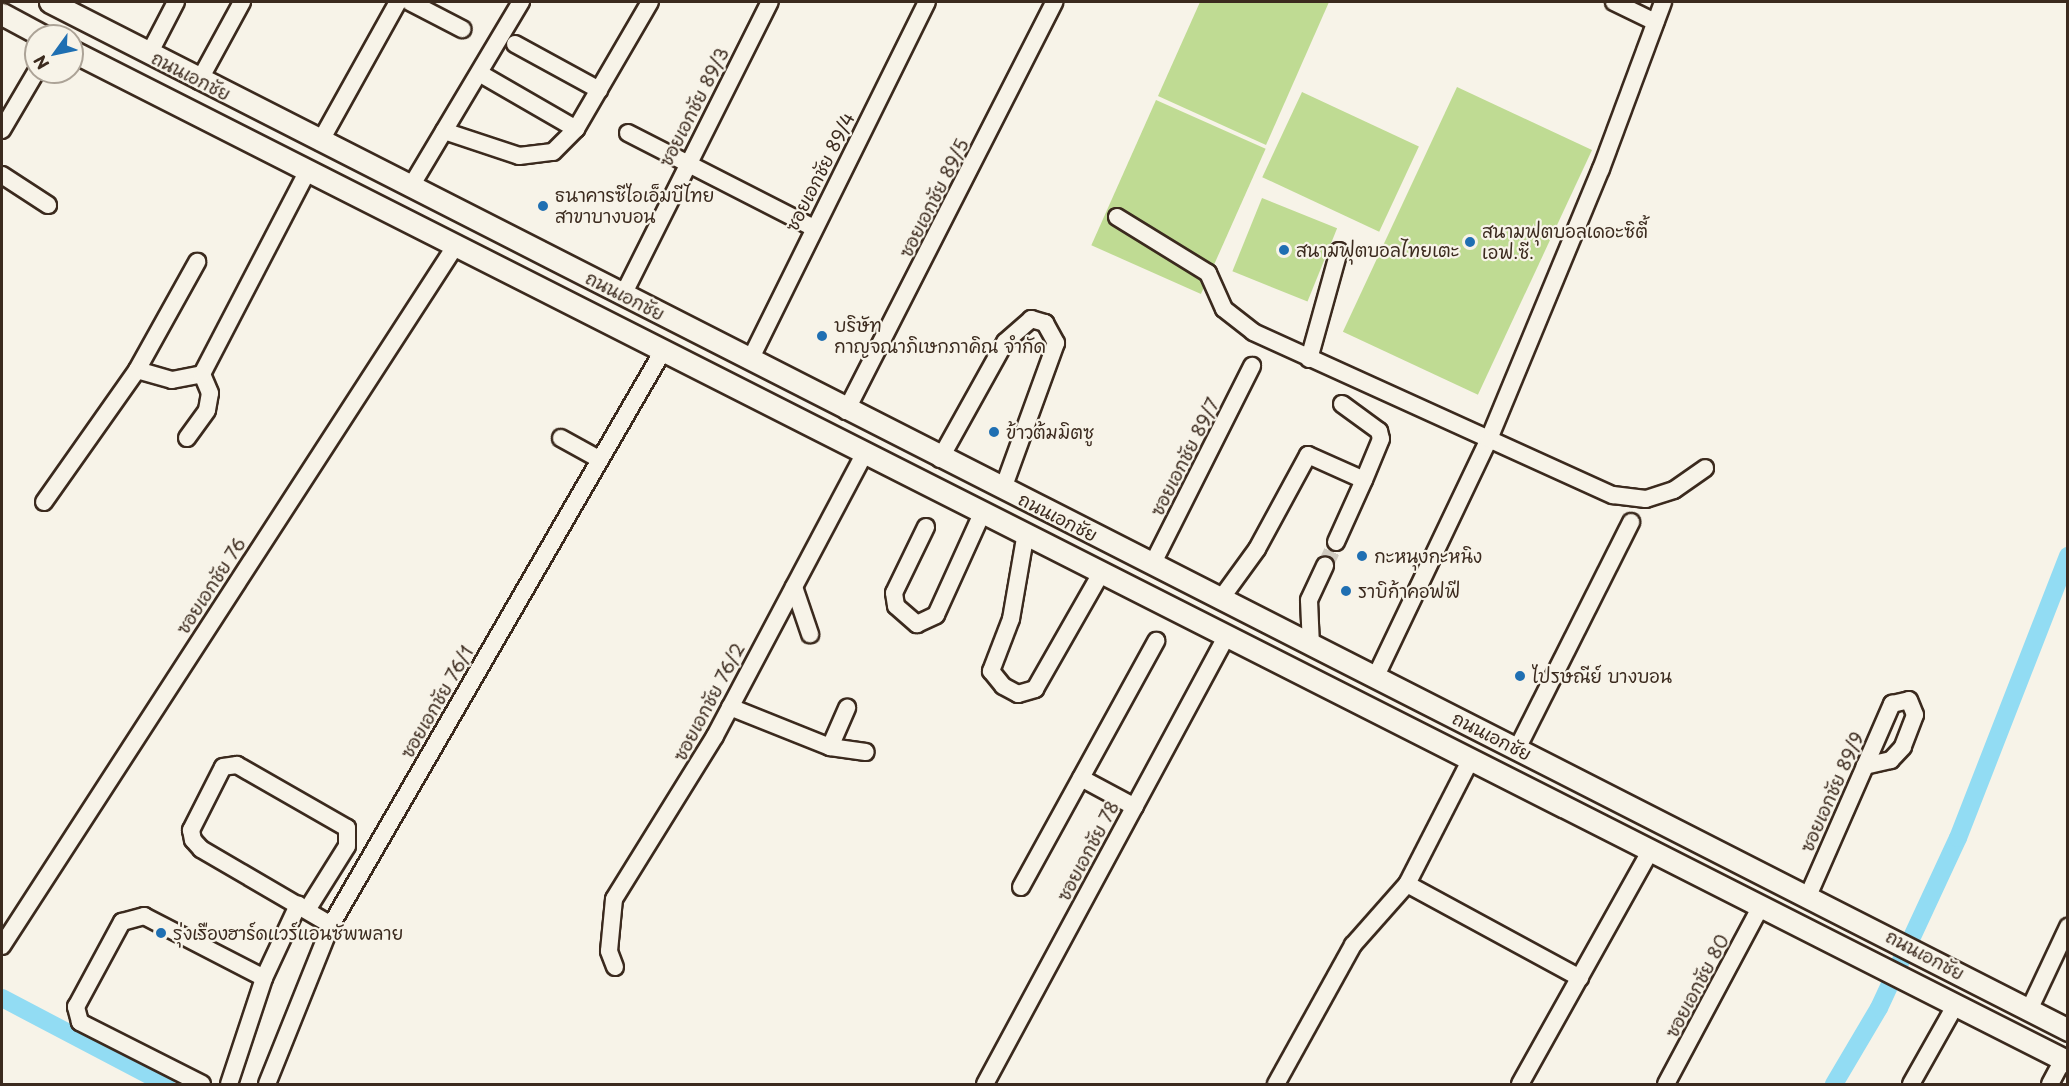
<!DOCTYPE html>
<meta charset="utf-8">
<style>
body{margin:0}
#map{position:relative;width:2069px;height:1086px;overflow:hidden;background:#f7f3e8;font-family:"Playpen Sans","Playpen Sans Thai",sans-serif}
div>[style]{position:absolute}
[style*='--x']{left:calc(var(--x)*1px);top:calc(var(--y)*1px);width:calc(var(--w)*1px);rotate:calc(var(--a)*1deg)}
.green>*{inset:0;background:#bfdb93;transform-origin:0 0}
.canal>*{height:18px;margin:-9px;padding:0 9px;transform-origin:9px;border-radius:9px;background:#92dcf3}
.minor-tunnel>*{height:16px;margin-top:-8px;transform-origin:0;background:repeating-linear-gradient(90deg,#d1cbc0 0 16px,transparent 0 24px)}
.roads{filter:drop-shadow(2px 0 #3b2a1e) drop-shadow(-2px 0 #3b2a1e) drop-shadow(0 2px #3b2a1e) drop-shadow(0 -2px #3b2a1e)}
.minor>*{height:16px;margin:-8px;padding:0 8px;transform-origin:8px;border-radius:8px;background:#f7f3e8}
.major>*{height:21px;margin:-10.5px;padding:0 10.5px;transform-origin:10.5px;border-radius:10.5px;background:#f7f3e8}
.dots>*{width:16px;height:16px;translate:-50% -50%;box-sizing:border-box;border:3px solid #f7f3e8;border-radius:50%}
span{translate:-50% -50%;white-space:nowrap;text-align:center;line-height:1.15;-webkit-text-stroke:4.5px #f7f3e8;paint-order:stroke}
.street-label{font-size:18px;color:#3b2a1e}
.poi-label{font-size:18px;color:#3b2a1e}
.left{translate:0 -50%;text-align:left}
.frame{position:absolute;inset:0;border:3px solid #3b2a1e;pointer-events:none}
.north{position:absolute;left:24px;top:24px;width:60px;height:60px;box-sizing:border-box;background:#f7f3e8;border:2px solid #aca397;border-radius:50%;rotate:237deg;font-size:16px;font-weight:700;line-height:24px;text-align:center;color:#3b2a1e}
.north::after{content:'';display:block;margin:auto;width:21px;height:27px;background:#1f6fb2;clip-path:polygon(50% 0,100% 100%,50% 72%,0 100%)}
</style>
<div id="map">
<div class="green">
<div style="clip-path:polygon(1200px 2px,1329px 2px,1266px 145px,1158px 96px)"></div>
<div style="left:1457px;top:87px;width:149px;height:270px;rotate:25deg"></div>
<div style="left:1302px;top:92px;width:129px;height:94px;rotate:25deg"></div>
<div style="left:1156px;top:100px;width:120px;height:159px;rotate:24deg"></div>
<div style="left:1262px;top:198px;width:81px;height:79px;rotate:22deg"></div>
</div>
<div class="canal">
<div style="--x:2;--y:998;--w:185;--a:27.7"></div>
<div style="--x:1834;--y:1084;--w:88;--a:-59.4"></div>
<div style="--x:1879;--y:1008;--w:187;--a:-65.1"></div>
<div style="--x:1958;--y:838;--w:303;--a:-68.7"></div>
</div>
<div class="minor-tunnel">
<div style="--x:1325;--y:566;--w:26;--a:-65"></div>
</div>
<div class="roads">
<div class="minor">
<div style="--x:410;--y:2;--w:59;--a:27.4"></div>
<div style="--x:1614;--y:2;--w:46;--a:26"></div>
<div style="--x:515;--y:44;--w:96;--a:28.7"></div>
<div style="--x:149;--y:54;--w:59;--a:-62.6"></div>
<div style="--x:486;--y:77;--w:104;--a:30"></div>
<div style="--x:199;--y:81;--w:90;--a:-61.4"></div>
<div style="--x:2;--y:130;--w:67;--a:-59.6"></div>
<div style="--x:444;--y:131;--w:79;--a:18.4"></div>
<div style="--x:519;--y:156;--w:34;--a:-7"></div>
<div style="--x:553;--y:152;--w:33;--a:-45"></div>
<div style="--x:576;--y:129;--w:147;--a:-59.8"></div>
<div style="--x:628;--y:133;--w:209;--a:27.1"></div>
<div style="--x:320;--y:142;--w:160;--a:-60.9"></div>
<div style="--x:2;--y:175;--w:55;--a:33.1"></div>
<div style="--x:410;--y:188;--w:217;--a:-59.2"></div>
<div style="--x:1117;--y:217;--w:107;--a:31.6"></div>
<div style="--x:1208;--y:273;--w:39;--a:66"></div>
<div style="--x:1224;--y:309;--w:37;--a:38"></div>
<div style="--x:1253;--y:332;--w:395;--a:24.4"></div>
<div style="--x:1613;--y:495;--w:33;--a:7"></div>
<div style="--x:1646;--y:499;--w:29;--a:-18"></div>
<div style="--x:1674;--y:490;--w:38;--a:-35"></div>
<div style="--x:623;--y:295;--w:328;--a:-63.4"></div>
<div style="--x:1309;--y:359;--w:112;--a:-74.5"></div>
<div style="--x:750;--y:360;--w:399;--a:-63.7"></div>
<div style="--x:137;--y:370;--w:124;--a:-60.9"></div>
<div style="--x:1342;--y:404;--w:46;--a:36.1"></div>
<div style="--x:1379;--y:431;--w:8;--a:76"></div>
<div style="--x:1381;--y:439;--w:44;--a:112.5"></div>
<div style="--x:846;--y:411;--w:459;--a:-63"></div>
<div style="--x:187;--y:438;--w:34;--a:-54"></div>
<div style="--x:207;--y:410;--w:17;--a:-80"></div>
<div style="--x:210;--y:393;--w:21;--a:-113"></div>
<div style="--x:561;--y:438;--w:43;--a:28.9"></div>
<div style="--x:940;--y:459;--w:134;--a:-60.9"></div>
<div style="--x:1005;--y:342;--w:35;--a:-41"></div>
<div style="--x:1031;--y:319;--w:15;--a:16"></div>
<div style="--x:1045;--y:323;--w:23;--a:61"></div>
<div style="--x:1056;--y:343;--w:155;--a:110"></div>
<div style="--x:44;--y:502;--w:161;--a:-54.8"></div>
<div style="--x:137;--y:370;--w:36;--a:16"></div>
<div style="--x:172;--y:380;--w:31;--a:-11"></div>
<div style="--x:202;--y:374;--w:228;--a:-62.5"></div>
<div style="--x:926;--y:527;--w:73;--a:115.9"></div>
<div style="--x:894;--y:593;--w:13;--a:81"></div>
<div style="--x:896;--y:606;--w:28;--a:41"></div>
<div style="--x:917;--y:624;--w:21;--a:-25"></div>
<div style="--x:936;--y:615;--w:109;--a:-65.6"></div>
<div style="--x:1025;--y:538;--w:82;--a:99.8"></div>
<div style="--x:1011;--y:619;--w:56;--a:111"></div>
<div style="--x:991;--y:671;--w:19;--a:51"></div>
<div style="--x:1003;--y:686;--w:17;--a:28"></div>
<div style="--x:1018;--y:694;--w:18;--a:-16"></div>
<div style="--x:1035;--y:689;--w:131;--a:-60.3"></div>
<div style="--x:1152;--y:565;--w:223;--a:-63.3"></div>
<div style="--x:794;--y:587;--w:50;--a:71.2"></div>
<div style="--x:1220;--y:600;--w:63;--a:-54"></div>
<div style="--x:1257;--y:549;--w:107;--a:-61.5"></div>
<div style="--x:1308;--y:455;--w:61;--a:24.1"></div>
<div style="--x:1364;--y:480;--w:68;--a:114.3"></div>
<div style="--x:1311;--y:646;--w:46;--a:-92.5"></div>
<div style="--x:1309;--y:600;--w:38;--a:-65"></div>
<div style="--x:1375;--y:678;--w:265;--a:-64.5"></div>
<div style="--x:1489;--y:439;--w:292;--a:-67.5"></div>
<div style="--x:1601;--y:169;--w:178;--a:-69.6"></div>
<div style="--x:730;--y:707;--w:108;--a:21.8"></div>
<div style="--x:830;--y:747;--w:36;--a:8"></div>
<div style="--x:830;--y:747;--w:43;--a:-66.4"></div>
<div style="--x:1517;--y:749;--w:254;--a:-63.3"></div>
<div style="--x:1081;--y:778;--w:61;--a:28.2"></div>
<div style="--x:1407;--y:884;--w:197;--a:28.5"></div>
<div style="--x:1021;--y:887;--w:281;--a:-61.2"></div>
<div style="--x:1808;--y:896;--w:142;--a:-66.3"></div>
<div style="--x:1865;--y:766;--w:68;--a:-66.5"></div>
<div style="--x:1892;--y:704;--w:17;--a:-13"></div>
<div style="--x:1909;--y:700;--w:16;--a:68"></div>
<div style="--x:1915;--y:715;--w:34;--a:111"></div>
<div style="--x:1903;--y:747;--w:18;--a:133"></div>
<div style="--x:1891;--y:760;--w:27;--a:167"></div>
<div style="--x:307;--y:910;--w:75;--a:-58"></div>
<div style="--x:347;--y:846;--w:18;--a:-90"></div>
<div style="--x:347;--y:828;--w:127;--a:-150.2"></div>
<div style="--x:237;--y:765;--w:14;--a:172"></div>
<div style="--x:223;--y:767;--w:71;--a:116.9"></div>
<div style="--x:191;--y:830;--w:10;--a:79"></div>
<div style="--x:193;--y:840;--w:12;--a:48"></div>
<div style="--x:201;--y:849;--w:151;--a:30.3"></div>
<div style="--x:2;--y:946;--w:832;--a:-57.07"></div>
<div style="--x:615;--y:967;--w:17;--a:-111"></div>
<div style="--x:609;--y:951;--w:52;--a:-84.5"></div>
<div style="--x:614;--y:899;--w:192;--a:-58.2"></div>
<div style="--x:715;--y:736;--w:317;--a:-62.1"></div>
<div style="--x:2029;--y:1010;--w:92;--a:-64.8"></div>
<div style="--x:202;--y:1084;--w:137;--a:-153.1"></div>
<div style="--x:80;--y:1022;--w:16;--a:-105"></div>
<div style="--x:76;--y:1007;--w:97;--a:-61.6"></div>
<div style="--x:122;--y:922;--w:23;--a:-15"></div>
<div style="--x:144;--y:916;--w:135;--a:27.3"></div>
<div style="--x:229;--y:1084;--w:112;--a:-71.7"></div>
<div style="--x:264;--y:978;--w:81;--a:-65"></div>
<div style="--x:267;--y:1084;--w:171;--a:-68.1"></div>
<div style="--x:331;--y:925;--w:663;--a:-59.96"></div>
<div style="--x:985;--y:1084;--w:508;--a:-61.67"></div>
<div style="--x:1276;--y:1084;--w:159;--a:-61"></div>
<div style="--x:1353;--y:945;--w:81;--a:-48.5"></div>
<div style="--x:1407;--y:884;--w:140;--a:-62.9"></div>
<div style="--x:1520;--y:1084;--w:268;--a:-60.8"></div>
<div style="--x:1666;--y:1084;--w:202;--a:-61.9"></div>
<div style="--x:1911;--y:1084;--w:90;--a:-60.6"></div>
<div style="--x:2050;--y:1084;--w:27;--a:-62"></div>
</div>
<div class="major">
<div style="--x:50;--y:2;--w:2265;--a:26.99"></div>
<div style="--x:2;--y:14;--w:47;--a:28.2"></div>
<div style="--x:72;--y:51;--w:2237;--a:26.86"></div>
</div>
</div>
<div class="dots">
<div style="left:543px;top:206px;background:#1f6fb2"></div>
<div style="left:1470px;top:242px;background:#1f6fb2"></div>
<div style="left:1284px;top:250px;background:#1f6fb2"></div>
<div style="left:822px;top:336px;background:#1f6fb2"></div>
<div style="left:994px;top:432px;background:#1f6fb2"></div>
<div style="left:1362px;top:556px;background:#1f6fb2"></div>
<div style="left:1346px;top:591px;background:#1f6fb2"></div>
<div style="left:1520px;top:676px;background:#1f6fb2"></div>
<div style="left:161px;top:933px;background:#1f6fb2"></div>
</div>
<div class="street-label">
<span style="left:191px;top:76px;rotate:27deg">ถนนเอกชัย</span>
<span style="left:694px;top:107px;rotate:-63deg">ซอยเอกชัย 89/3</span>
<span style="left:820px;top:172px;rotate:-63deg">ซอยเอกชัย 89/4</span>
<span style="left:934px;top:198px;rotate:-63deg">ซอยเอกชัย 89/5</span>
<span style="left:625px;top:296px;rotate:27deg">ถนนเอกชัย</span>
<span style="left:1185px;top:457px;rotate:-63deg">ซอยเอกชัย 89/7</span>
<span style="left:1058px;top:517px;rotate:27deg">ถนนเอกชัย</span>
<span style="left:211px;top:586px;rotate:-57deg">ซอยเอกชัย 76</span>
<span style="left:437px;top:702px;rotate:-60deg">ซอยเอกชัย 76/1</span>
<span style="left:709px;top:702px;rotate:-62deg">ซอยเอกชัย 76/2</span>
<span style="left:1492px;top:736px;rotate:27deg">ถนนเอกชัย</span>
<span style="left:1832px;top:792px;rotate:-66deg">ซอยเอกชัย 89/9</span>
<span style="left:1088px;top:851px;rotate:-62deg">ซอยเอกชัย 78</span>
<span style="left:1925px;top:955px;rotate:28deg">ถนนเอกชัย</span>
<span style="left:1697px;top:986px;rotate:-62deg">ซอยเอกชัย 80</span>
</div>
<div class="poi-label">
<span class="left" style="left:555px;top:206px">ธนาคารซีไอเอ็มบีไทย<br>สาขาบางบอน</span>
<span class="left" style="left:1482px;top:242px">สนามฟุตบอลเดอะซิตี้<br>เอฟ.ซี.</span>
<span class="left" style="left:1296px;top:250px">สนามฟุตบอลไทยเตะ</span>
<span class="left" style="left:834px;top:336px">บริษัท<br>กาญจณาภิเษกภาคิณ จำกัด</span>
<span class="left" style="left:1006px;top:432px">ข้าวต้มมิตซู</span>
<span class="left" style="left:1374px;top:556px">กะหนุงกะหนิง</span>
<span class="left" style="left:1358px;top:591px">ราบิก้าคอฟฟี</span>
<span class="left" style="left:1532px;top:676px">ไปรษณีย์ บางบอน</span>
<span class="left" style="left:173px;top:933px">รุ่งเรืองฮาร์ดแวร์แอนซัพพลาย</span>
</div>
<div class="frame"></div>
<div class="north">N</div>
</div>
